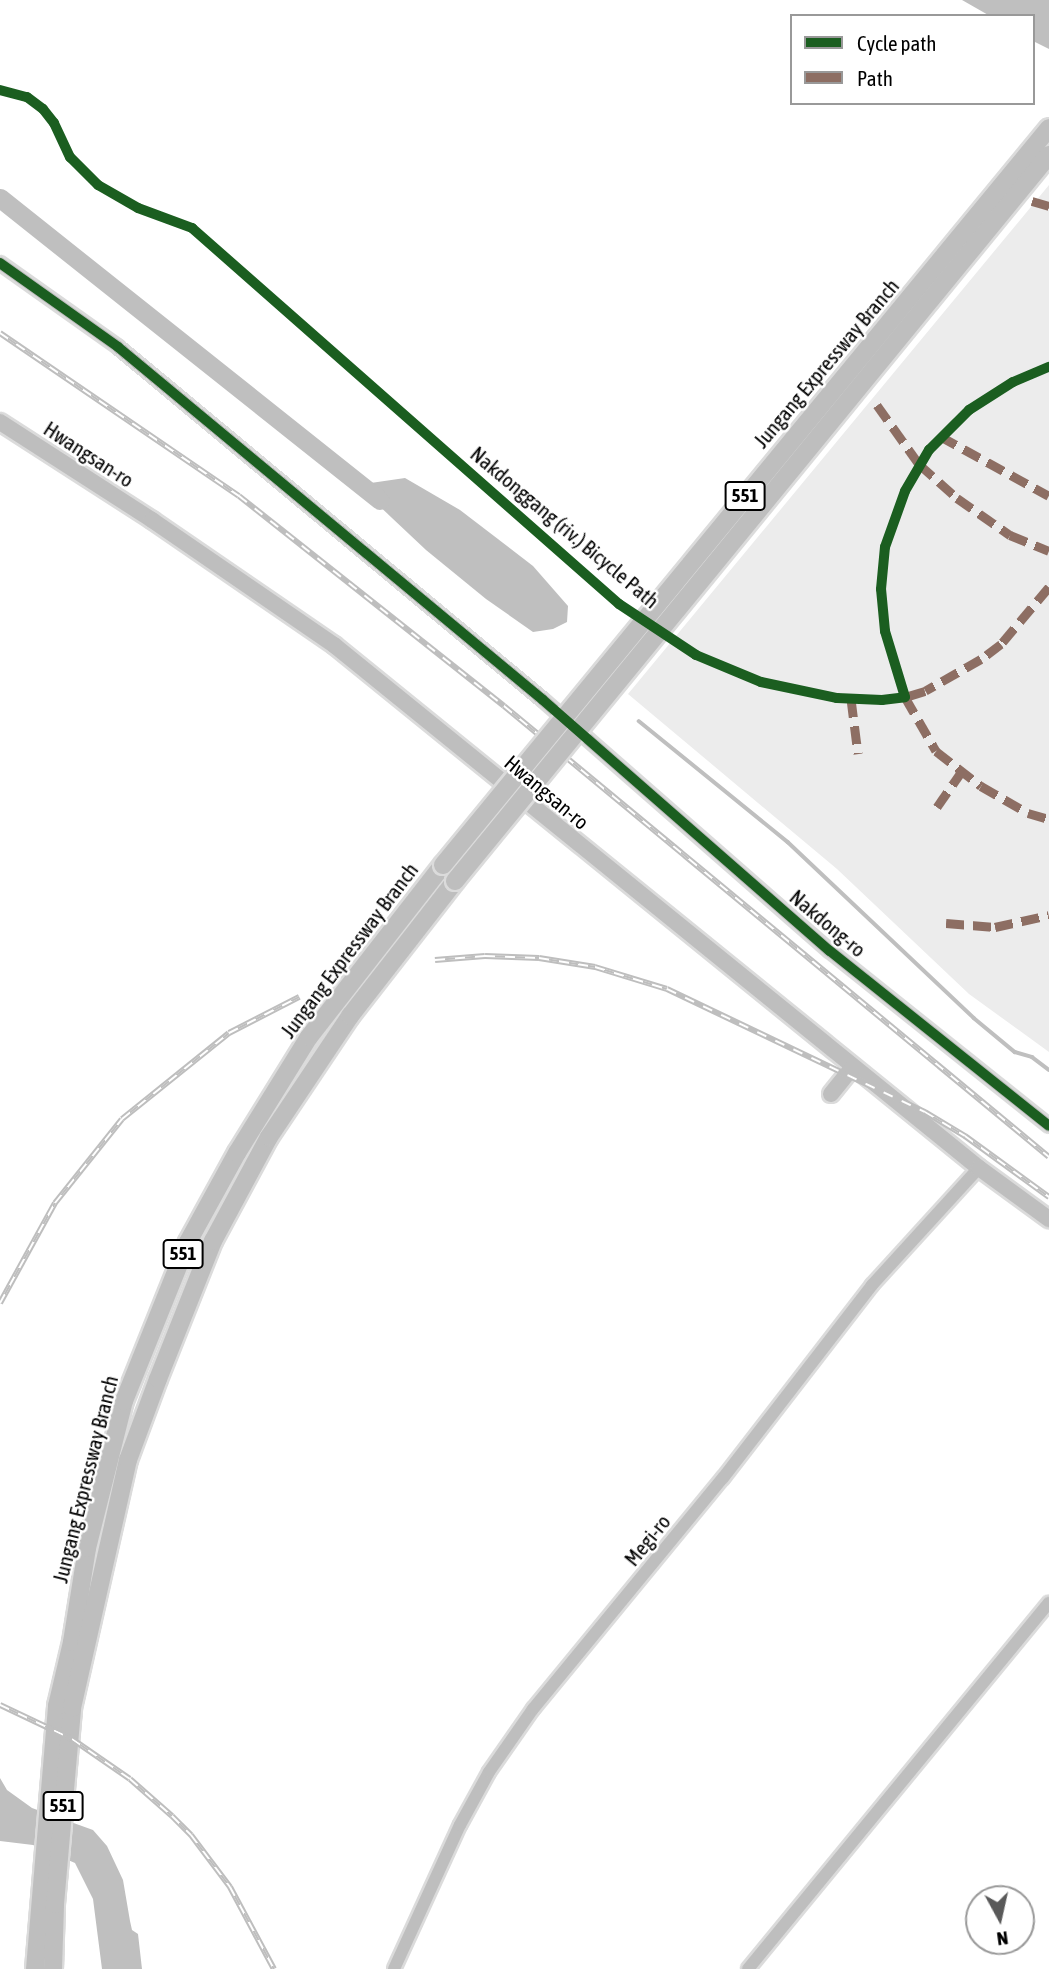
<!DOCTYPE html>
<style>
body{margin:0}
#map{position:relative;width:1049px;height:1969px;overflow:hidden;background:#fff;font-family:"Asap Condensed",sans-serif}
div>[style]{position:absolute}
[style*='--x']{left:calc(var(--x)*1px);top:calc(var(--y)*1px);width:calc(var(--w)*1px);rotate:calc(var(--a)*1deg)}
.green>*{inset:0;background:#ececec}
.water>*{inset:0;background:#bfbfbf}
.stream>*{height:3.5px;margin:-1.75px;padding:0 1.75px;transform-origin:1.75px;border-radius:1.75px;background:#bfbfbf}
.river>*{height:19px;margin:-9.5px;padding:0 9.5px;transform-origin:9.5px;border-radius:9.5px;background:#bfbfbf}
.roads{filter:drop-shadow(2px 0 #dbdbdb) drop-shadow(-2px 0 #dbdbdb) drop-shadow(0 2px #dbdbdb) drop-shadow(0 -2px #dbdbdb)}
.minor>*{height:12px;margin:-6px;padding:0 6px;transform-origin:6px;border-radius:6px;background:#bebebe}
.major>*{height:16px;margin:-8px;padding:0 8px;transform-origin:8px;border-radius:8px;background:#bebebe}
.highway>*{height:18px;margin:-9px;padding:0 9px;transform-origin:9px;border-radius:9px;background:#bebebe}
.rail>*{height:6px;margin-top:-3px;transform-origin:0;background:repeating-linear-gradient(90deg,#fff 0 10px,#bebebe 0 20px);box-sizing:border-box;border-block:2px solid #bebebe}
.bridges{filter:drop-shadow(2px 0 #dbdbdb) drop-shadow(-2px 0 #dbdbdb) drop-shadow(0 2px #dbdbdb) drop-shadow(0 -2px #dbdbdb)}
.highway-bridge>*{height:18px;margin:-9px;padding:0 9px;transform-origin:9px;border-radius:9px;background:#bebebe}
.quiet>*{height:9px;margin-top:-4.5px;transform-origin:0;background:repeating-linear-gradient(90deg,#8d6e63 0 18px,transparent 0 27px)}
.cycleway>*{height:10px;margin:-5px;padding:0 5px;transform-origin:5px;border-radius:5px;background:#1b5e20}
span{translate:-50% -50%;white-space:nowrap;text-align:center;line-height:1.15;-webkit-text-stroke:5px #fff;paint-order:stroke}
.shield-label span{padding:2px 5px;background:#fff;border:2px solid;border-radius:5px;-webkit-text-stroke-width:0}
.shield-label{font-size:19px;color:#000;font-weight:700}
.street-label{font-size:21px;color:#000}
.legend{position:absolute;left:790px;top:14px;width:245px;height:91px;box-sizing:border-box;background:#fff;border:2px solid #999;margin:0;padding:9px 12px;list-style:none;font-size:21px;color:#000}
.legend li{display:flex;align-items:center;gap:14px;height:35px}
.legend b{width:35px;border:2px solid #999}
.north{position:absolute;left:965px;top:1885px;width:70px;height:70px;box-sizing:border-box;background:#fff;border:2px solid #999;border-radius:50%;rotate:172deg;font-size:19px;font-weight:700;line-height:28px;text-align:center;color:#000}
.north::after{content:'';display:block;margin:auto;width:24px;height:32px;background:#595959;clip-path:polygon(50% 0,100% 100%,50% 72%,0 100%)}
</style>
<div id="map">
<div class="green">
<div style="clip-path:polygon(1049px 185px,1049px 1052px,969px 994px,837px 869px,628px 694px)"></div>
</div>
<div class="water">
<div style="clip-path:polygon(962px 0,1049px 0,1049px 49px,1033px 41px,1033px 16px,990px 16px)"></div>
<div style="clip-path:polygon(405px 478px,460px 510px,533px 566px,568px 606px,567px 622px,553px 629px,533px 632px,486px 599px,426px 550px,357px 485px)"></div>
<div style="clip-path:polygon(0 1778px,7px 1790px,32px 1808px,93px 1830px,107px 1846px,123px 1880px,130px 1921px,132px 1930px,138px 1934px,142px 1969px,102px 1969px,93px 1899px,75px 1863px,33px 1845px,0 1841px)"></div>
</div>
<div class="stream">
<div style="--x:639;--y:721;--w:192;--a:39.1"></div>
<div style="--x:788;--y:842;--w:256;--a:43.4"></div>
<div style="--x:974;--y:1018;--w:53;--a:39.7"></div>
<div style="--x:1015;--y:1052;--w:18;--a:16"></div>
<div style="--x:1032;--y:1057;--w:21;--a:37"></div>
</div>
<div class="river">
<div style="--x:0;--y:198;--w:485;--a:38.5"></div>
</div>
<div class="roads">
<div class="minor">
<div style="--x:0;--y:263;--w:145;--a:35.4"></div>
<div style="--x:118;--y:347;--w:552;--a:39.71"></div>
<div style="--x:543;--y:700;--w:381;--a:41.2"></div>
<div style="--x:830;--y:951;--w:280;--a:38.6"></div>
<div style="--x:394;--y:1969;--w:158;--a:-65.4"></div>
<div style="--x:460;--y:1825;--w:60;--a:-61.3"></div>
<div style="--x:489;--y:1772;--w:77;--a:-55.1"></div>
<div style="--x:533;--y:1709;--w:299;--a:-50.6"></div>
<div style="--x:723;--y:1478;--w:244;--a:-52.3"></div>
<div style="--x:872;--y:1285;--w:159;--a:-47.6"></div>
<div style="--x:748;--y:1969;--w:474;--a:-50.6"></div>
</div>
<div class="major">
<div style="--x:0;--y:422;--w:181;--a:32.8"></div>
<div style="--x:152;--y:520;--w:221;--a:34.5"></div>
<div style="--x:334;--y:645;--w:830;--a:39.04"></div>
<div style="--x:979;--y:1168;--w:87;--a:36.1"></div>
<div style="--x:831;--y:1094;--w:35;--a:-51"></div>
</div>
<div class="highway">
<div style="--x:35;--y:1969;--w:264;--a:-85.2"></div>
<div style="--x:57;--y:1706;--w:66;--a:-76.8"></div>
<div style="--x:72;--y:1642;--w:95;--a:-80.9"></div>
<div style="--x:87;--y:1548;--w:152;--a:-75.9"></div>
<div style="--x:124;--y:1401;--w:171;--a:-68.1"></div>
<div style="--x:188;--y:1242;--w:102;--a:-61.2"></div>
<div style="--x:237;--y:1153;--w:137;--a:-58.2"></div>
<div style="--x:309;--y:1037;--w:218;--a:-52.1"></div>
<div style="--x:53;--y:1969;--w:65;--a:-88.2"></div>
<div style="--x:55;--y:1904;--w:197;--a:-85"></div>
<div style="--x:72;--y:1708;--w:254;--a:-77.3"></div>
<div style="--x:128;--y:1460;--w:86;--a:-69.7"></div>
<div style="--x:158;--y:1379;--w:149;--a:-68.3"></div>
<div style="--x:213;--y:1241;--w:118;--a:-61.7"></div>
<div style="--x:269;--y:1137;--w:146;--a:-56.2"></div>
<div style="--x:350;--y:1016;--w:171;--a:-52.1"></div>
</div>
</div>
<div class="rail">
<div style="--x:0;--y:333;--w:289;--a:34.3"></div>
<div style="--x:239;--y:496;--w:338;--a:38.4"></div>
<div style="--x:504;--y:706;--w:707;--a:39.61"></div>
<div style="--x:435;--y:960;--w:50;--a:-4.6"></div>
<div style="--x:485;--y:956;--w:54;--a:2.1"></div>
<div style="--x:539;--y:958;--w:57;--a:9.1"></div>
<div style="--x:595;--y:967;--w:75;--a:17"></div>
<div style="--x:667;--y:989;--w:286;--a:25.5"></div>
<div style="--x:925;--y:1112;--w:47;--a:31"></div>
<div style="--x:965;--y:1136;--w:104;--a:36"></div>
<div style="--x:0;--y:1303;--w:114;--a:-61.2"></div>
<div style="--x:55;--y:1203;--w:107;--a:-51.4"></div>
<div style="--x:122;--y:1119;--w:137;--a:-38.8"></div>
<div style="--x:229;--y:1033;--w:79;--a:-27.2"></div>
<div style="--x:0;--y:1705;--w:80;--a:25.3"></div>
<div style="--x:72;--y:1739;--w:70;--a:34.6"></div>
<div style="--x:130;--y:1779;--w:56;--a:41.4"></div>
<div style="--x:172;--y:1816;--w:27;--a:45"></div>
<div style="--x:191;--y:1835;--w:65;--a:53.1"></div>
<div style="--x:230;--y:1887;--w:93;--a:61.8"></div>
</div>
<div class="bridges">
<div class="highway-bridge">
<div style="--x:443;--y:865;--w:954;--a:-50.57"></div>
<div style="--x:455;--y:881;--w:938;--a:-50.71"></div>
</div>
</div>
<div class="quiet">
<div style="--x:1032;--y:201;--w:18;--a:16"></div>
<div style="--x:877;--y:405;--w:72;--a:54.6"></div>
<div style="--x:919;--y:464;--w:51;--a:41.8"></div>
<div style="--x:957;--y:498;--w:65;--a:34.9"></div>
<div style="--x:1010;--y:535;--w:42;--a:22.3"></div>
<div style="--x:940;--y:436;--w:124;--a:28.8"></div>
<div style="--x:1049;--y:587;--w:75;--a:130.1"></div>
<div style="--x:1001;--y:644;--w:25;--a:143"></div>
<div style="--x:981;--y:659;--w:64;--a:150.3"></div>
<div style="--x:925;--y:691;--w:21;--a:163"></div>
<div style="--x:905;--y:697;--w:62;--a:60.1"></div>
<div style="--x:936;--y:751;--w:57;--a:37.9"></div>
<div style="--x:981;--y:786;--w:54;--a:29.9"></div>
<div style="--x:1028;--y:813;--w:22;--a:16"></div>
<div style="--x:851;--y:699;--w:55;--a:82.7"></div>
<div style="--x:937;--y:807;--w:44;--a:-55.2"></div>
<div style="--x:946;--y:923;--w:49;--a:4.7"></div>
<div style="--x:995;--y:927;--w:55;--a:-12.5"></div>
</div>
<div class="cycleway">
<div style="--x:0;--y:90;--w:28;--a:15"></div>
<div style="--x:27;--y:97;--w:20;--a:37"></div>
<div style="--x:43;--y:109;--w:18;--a:52"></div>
<div style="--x:54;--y:123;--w:38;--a:65"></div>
<div style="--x:70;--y:157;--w:40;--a:45"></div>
<div style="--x:98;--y:185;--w:46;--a:29.9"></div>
<div style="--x:138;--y:208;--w:58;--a:20.3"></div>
<div style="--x:192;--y:228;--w:569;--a:41.37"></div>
<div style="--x:619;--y:604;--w:92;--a:33.5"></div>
<div style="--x:696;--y:655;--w:70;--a:22.6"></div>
<div style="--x:761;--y:682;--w:78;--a:11.9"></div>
<div style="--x:837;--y:698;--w:45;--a:2.5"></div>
<div style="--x:882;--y:700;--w:23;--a:-7"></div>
<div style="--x:905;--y:697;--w:69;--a:-106.9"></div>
<div style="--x:885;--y:631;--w:42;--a:-95.4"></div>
<div style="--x:881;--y:589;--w:42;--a:-84.6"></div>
<div style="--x:885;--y:547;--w:59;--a:-70.3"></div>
<div style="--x:905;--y:491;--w:48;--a:-59.7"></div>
<div style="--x:929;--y:450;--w:57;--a:-45"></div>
<div style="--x:969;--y:410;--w:52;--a:-32.5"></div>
<div style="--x:1013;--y:382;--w:39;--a:-23"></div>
<div style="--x:0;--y:263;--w:145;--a:35.4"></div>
<div style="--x:118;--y:347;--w:552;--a:39.71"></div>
<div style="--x:543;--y:700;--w:381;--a:41.2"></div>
<div style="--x:830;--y:951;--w:280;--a:38.6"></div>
</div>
<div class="shield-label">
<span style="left:745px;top:496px">551</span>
<span style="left:183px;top:1254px">551</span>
<span style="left:63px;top:1806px">551</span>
</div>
<div class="street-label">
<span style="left:826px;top:363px;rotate:-50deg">Jungang Expressway Branch</span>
<span style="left:89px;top:454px;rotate:33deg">Hwangsan-ro</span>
<span style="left:565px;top:527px;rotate:40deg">Nakdonggang (riv.) Bicycle Path</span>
<span style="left:547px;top:792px;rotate:40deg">Hwangsan-ro</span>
<span style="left:828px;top:923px;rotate:40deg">Nakdong-ro</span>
<span style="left:349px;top:950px;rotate:-53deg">Jungang Expressway Branch</span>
<span style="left:85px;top:1479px;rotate:-76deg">Jungang Expressway Branch</span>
<span style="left:647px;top:1540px;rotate:-51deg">Megi-ro</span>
</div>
<ul class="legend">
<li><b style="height:9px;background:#1b5e20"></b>Cycle path</li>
<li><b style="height:9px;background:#8d6e63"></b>Path</li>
</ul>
<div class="north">N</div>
</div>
